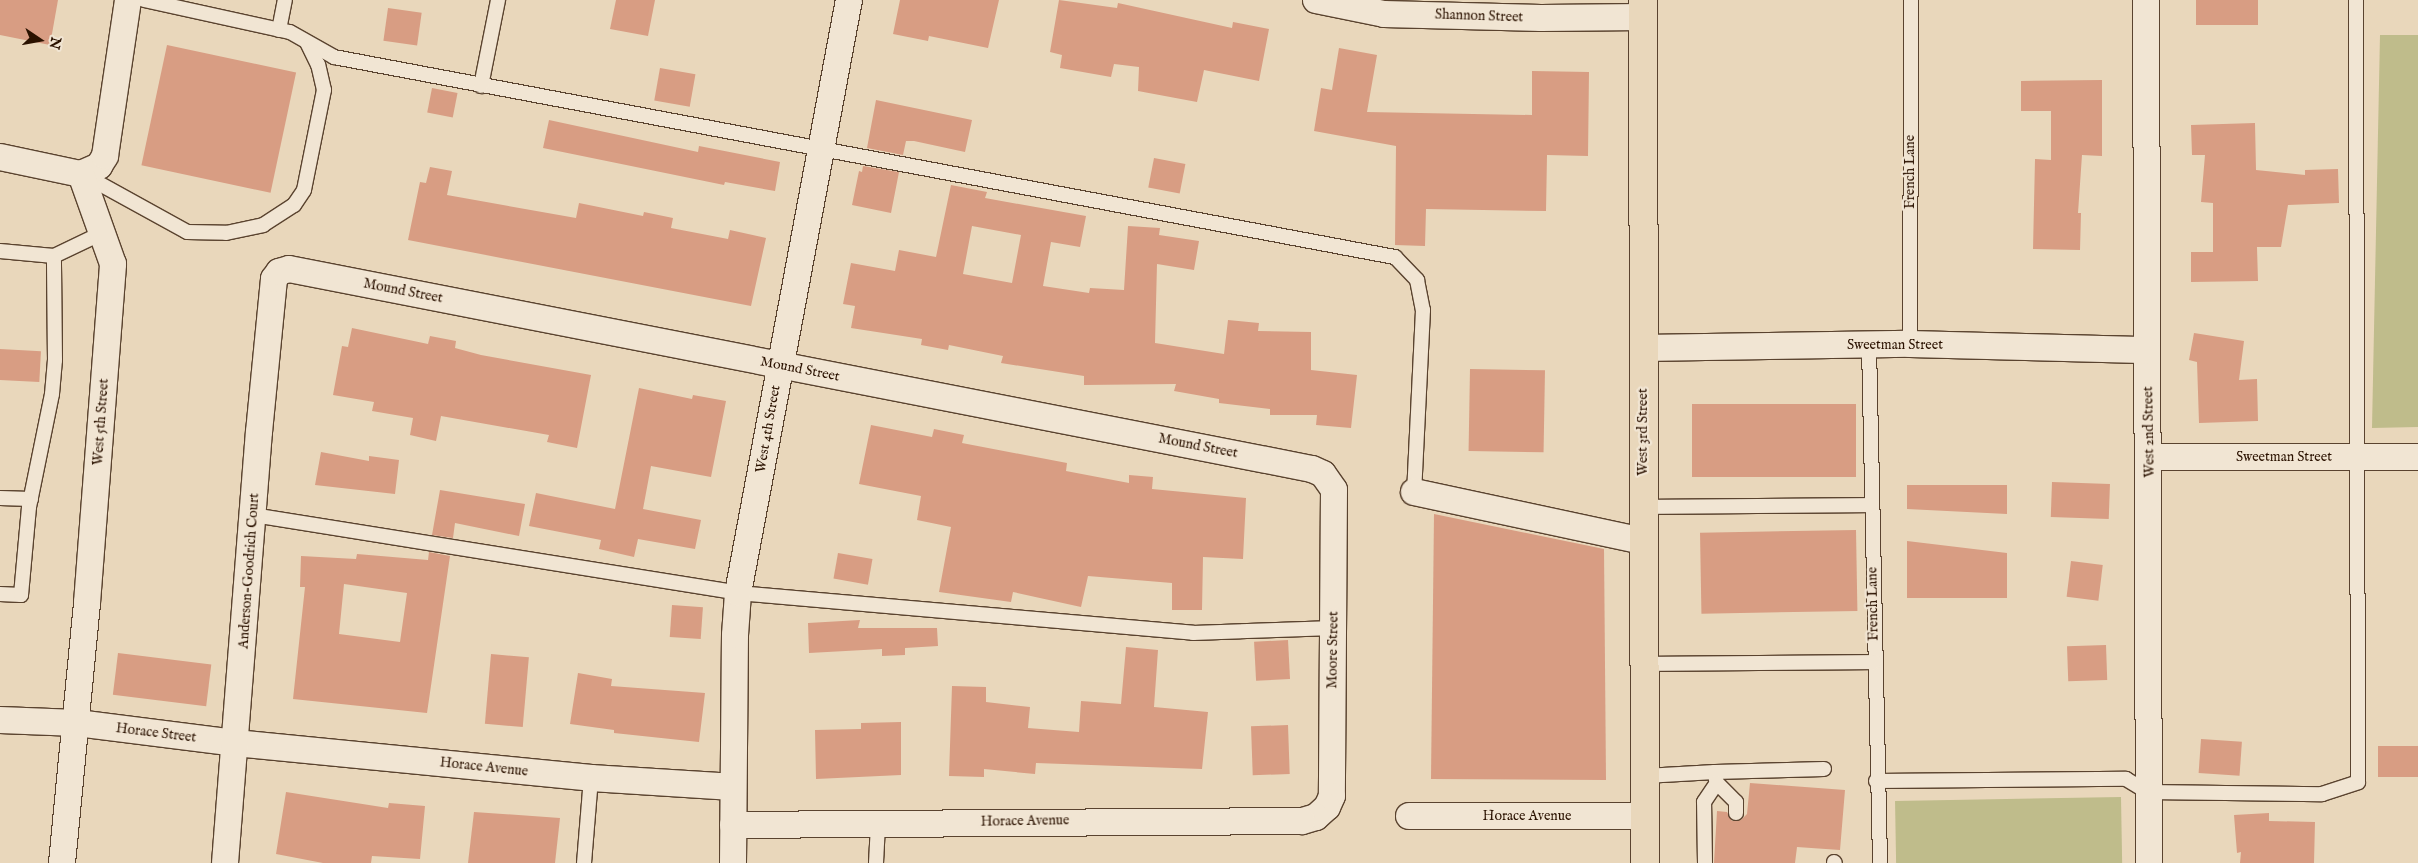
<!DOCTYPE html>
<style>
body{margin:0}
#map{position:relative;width:2418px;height:863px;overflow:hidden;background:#e9d7bb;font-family:"IM FELL English",serif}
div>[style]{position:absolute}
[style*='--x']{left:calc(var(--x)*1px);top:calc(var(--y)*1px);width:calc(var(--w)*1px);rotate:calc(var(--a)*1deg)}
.green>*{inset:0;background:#bfbc8b;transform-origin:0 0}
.building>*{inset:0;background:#d89d83;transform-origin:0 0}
.roads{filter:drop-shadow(1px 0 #5a432f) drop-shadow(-1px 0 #5a432f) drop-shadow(0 1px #5a432f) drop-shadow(0 -1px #5a432f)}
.lane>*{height:14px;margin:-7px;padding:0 7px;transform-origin:7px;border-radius:7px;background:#f1e5d3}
.street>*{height:26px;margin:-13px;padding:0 13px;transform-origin:13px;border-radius:13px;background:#f1e5d3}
.primary>*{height:28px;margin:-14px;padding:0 14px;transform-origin:14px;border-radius:14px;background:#e9d7bb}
span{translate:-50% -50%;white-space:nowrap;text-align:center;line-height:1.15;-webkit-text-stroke:4.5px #f1e5d3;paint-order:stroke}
.street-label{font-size:14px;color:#2b1200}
.north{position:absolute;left:15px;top:15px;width:50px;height:50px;-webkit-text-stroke:4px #f1e5d3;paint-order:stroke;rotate:102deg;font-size:14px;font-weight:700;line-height:20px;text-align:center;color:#2b1200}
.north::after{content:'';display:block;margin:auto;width:18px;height:22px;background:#2b1200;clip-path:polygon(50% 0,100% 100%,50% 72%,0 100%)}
</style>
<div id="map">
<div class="green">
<div style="clip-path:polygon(2380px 35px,2418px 35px,2418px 427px,2372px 428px)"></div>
<div style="left:2121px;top:797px;width:66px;height:226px;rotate:89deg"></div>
</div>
<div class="building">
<div style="clip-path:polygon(0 0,58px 0,50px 45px,0 35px)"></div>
<div style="clip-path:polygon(616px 0,655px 0,648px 36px,610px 29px)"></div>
<div style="clip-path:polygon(900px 0,999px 0,988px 48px,929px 36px,928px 41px,893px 34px)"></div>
<div style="clip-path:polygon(1059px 0,1117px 8px,1118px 3px,1232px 28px,1233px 22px,1269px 29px,1259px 81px,1204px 70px,1197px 102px,1138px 91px,1139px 67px,1114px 64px,1111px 77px,1060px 68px,1062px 55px,1050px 52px)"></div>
<div style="left:2196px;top:0;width:62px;height:25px"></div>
<div style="left:388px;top:8px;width:34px;height:33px;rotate:8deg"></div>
<div style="left:167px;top:45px;width:132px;height:123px;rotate:12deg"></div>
<div style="clip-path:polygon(1339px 48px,1377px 55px,1367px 112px,1532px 115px,1532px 71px,1589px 72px,1588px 156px,1547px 155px,1546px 211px,1426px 209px,1425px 246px,1395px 245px,1396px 146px,1314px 131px,1321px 88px,1332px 90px)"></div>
<div style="left:660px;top:68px;width:36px;height:33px;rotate:10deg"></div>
<div style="clip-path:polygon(2102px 80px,2102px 156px,2082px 155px,2078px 213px,2081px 213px,2080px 250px,2033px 249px,2035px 159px,2051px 160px,2051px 111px,2021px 111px,2021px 81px)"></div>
<div style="left:432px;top:88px;width:26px;height:25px;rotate:11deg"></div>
<div style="clip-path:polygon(876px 100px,972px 120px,965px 152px,914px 141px,906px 141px,903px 155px,867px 148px)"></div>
<div style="clip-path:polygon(549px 120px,698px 152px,699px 146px,780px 162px,775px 191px,725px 182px,724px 185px,543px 148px)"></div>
<div style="clip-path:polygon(2255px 123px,2256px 170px,2305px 175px,2305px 170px,2338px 169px,2339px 203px,2288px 205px,2281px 247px,2257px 247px,2258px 281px,2191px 282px,2191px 252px,2213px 252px,2213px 203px,2201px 202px,2205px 155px,2192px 155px,2191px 125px)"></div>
<div style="left:1154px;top:158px;width:32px;height:30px;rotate:11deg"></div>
<div style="clip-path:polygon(863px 166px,899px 172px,891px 213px,852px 205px,859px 171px,862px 172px)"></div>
<div style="clip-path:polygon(430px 167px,452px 171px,447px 195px,576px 218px,579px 203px,643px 216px,644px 212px,673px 218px,671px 228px,728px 239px,730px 230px,766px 238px,751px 306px,408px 240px,420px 182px,426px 183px)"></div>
<div style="clip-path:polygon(evenodd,951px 185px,987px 192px,985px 198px,1086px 216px,1080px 247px,1051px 242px,1043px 286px,1089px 293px,1090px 288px,1124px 290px,1128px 226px,1160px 228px,1159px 235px,1199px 241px,1194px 270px,1157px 264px,1155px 343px,1224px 354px,1228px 320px,1259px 323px,1258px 331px,1311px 332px,1311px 370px,1357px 375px,1351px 428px,1316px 425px,1317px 415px,1270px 415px,1270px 409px,1219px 403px,1219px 399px,1174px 391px,1176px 384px,1084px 385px,1084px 376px,1001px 363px,1003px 356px,949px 345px,948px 350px,921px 345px,922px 339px,851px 328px,855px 306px,843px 304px,851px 263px,895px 271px,899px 250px,936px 257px,951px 185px,972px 226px,1021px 235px,1012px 283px,963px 274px,972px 226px)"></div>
<div style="clip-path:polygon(352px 328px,428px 344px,430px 336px,456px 341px,455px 348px,481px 355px,591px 375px,577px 448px,547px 442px,549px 435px,441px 416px,436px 441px,410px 435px,413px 418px,372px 411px,374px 402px,333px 395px,342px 346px,348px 347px)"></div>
<div style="clip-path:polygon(2194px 333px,2244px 341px,2239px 380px,2257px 379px,2258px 421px,2199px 423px,2197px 362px,2189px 360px)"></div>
<div style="left:0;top:349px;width:41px;height:31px;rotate:3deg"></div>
<div style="left:1470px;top:369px;width:75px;height:82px;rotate:1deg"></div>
<div style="clip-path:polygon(639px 388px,692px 399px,693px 395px,726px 401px,711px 477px,651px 466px,643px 509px,701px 520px,695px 549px,638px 539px,634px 557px,599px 549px,601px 540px,529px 526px,536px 493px,615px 509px)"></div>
<div style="left:1692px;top:404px;width:164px;height:73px"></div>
<div style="clip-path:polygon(871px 425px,932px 437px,934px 429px,964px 435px,962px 443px,1067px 463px,1066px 471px,1129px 483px,1129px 475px,1153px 477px,1152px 489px,1246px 498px,1243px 559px,1203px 557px,1202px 610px,1172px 610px,1172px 583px,1088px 576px,1081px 607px,1013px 592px,1011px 602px,939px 592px,951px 527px,917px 520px,921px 496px,859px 484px)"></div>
<div style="clip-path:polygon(321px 452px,369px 461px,369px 456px,399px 460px,395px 494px,315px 485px)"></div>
<div style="left:2052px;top:482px;width:58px;height:35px;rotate:2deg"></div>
<div style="clip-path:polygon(1907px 485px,2007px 485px,2007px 514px,1907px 509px)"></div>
<div style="clip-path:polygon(440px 490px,525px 504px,519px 536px,455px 523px,453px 538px,432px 535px)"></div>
<div style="clip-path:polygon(1434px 514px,1604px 549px,1606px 780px,1431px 779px)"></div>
<div style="left:1856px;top:530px;width:81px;height:156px;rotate:89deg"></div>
<div style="clip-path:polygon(1907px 541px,2007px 553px,2007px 598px,1907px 598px)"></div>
<div style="clip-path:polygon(evenodd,429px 552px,450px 556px,427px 713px,293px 699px,305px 587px,300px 587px,301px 556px,356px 559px,357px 554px,428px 560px,429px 552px,344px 584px,407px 593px,400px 642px,339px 634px,344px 584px)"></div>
<div style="left:838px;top:553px;width:35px;height:26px;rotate:10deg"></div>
<div style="left:2071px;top:561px;width:32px;height:36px;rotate:7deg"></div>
<div style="left:672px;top:605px;width:31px;height:32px;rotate:4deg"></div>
<div style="clip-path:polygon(860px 620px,858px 628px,937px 628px,938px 646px,905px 648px,905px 655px,882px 656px,882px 649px,809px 653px,808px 623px)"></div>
<div style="left:1288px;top:640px;width:39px;height:34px;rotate:87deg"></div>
<div style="left:2106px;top:645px;width:35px;height:39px;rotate:88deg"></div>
<div style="clip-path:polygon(1126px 647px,1158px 650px,1154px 707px,1208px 712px,1202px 769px,1036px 763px,1035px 774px,984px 769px,984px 777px,949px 776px,952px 686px,986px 687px,986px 702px,1030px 707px,1028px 728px,1079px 732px,1081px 701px,1121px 704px)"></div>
<div style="left:118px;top:653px;width:94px;height:42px;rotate:7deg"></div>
<div style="left:491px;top:654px;width:38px;height:70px;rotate:5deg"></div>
<div style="clip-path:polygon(578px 673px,612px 679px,611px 686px,705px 693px,699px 742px,614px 733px,614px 730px,570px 724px)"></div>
<div style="clip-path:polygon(901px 722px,901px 775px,816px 779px,815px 730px,861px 729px,861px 723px)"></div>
<div style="left:1288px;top:725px;width:49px;height:37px;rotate:88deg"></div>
<div style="left:2201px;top:739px;width:41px;height:34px;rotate:4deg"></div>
<div style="left:2418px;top:746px;width:31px;height:40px;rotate:90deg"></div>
<div style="clip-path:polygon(1750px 783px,1845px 790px,1840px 850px,1797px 847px,1795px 863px,1714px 863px,1717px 811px,1727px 812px,1732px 821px,1741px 820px,1747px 814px)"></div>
<div style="clip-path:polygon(286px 792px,388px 808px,389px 803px,425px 806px,420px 859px,372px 856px,371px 863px,323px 863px,276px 854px)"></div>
<div style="clip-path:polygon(474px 812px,560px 818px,555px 863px,468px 863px)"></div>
<div style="clip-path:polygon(2269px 813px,2269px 821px,2315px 822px,2314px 863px,2240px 863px,2241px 852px,2237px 853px,2234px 815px)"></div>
</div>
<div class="roads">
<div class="lane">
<div style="--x:144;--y:0;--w:149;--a:12.4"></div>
<div style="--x:290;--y:32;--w:51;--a:29.6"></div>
<div style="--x:334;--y:57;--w:1080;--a:10.68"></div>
<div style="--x:1395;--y:257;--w:32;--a:46"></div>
<div style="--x:1417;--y:280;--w:31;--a:79"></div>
<div style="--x:1423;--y:310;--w:182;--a:92.8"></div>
<div style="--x:279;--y:30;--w:31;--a:-79"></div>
<div style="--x:481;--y:86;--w:88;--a:-78.8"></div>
<div style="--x:82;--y:174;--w:120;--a:28.9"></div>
<div style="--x:187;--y:232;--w:39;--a:1"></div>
<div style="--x:226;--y:233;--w:38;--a:-12"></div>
<div style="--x:263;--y:225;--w:37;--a:-33"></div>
<div style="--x:294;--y:205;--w:18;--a:-56"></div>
<div style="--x:304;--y:190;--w:102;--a:-78.7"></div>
<div style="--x:324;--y:90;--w:26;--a:-103"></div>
<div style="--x:318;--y:65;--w:25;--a:-116"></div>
<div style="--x:0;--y:251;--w:54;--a:5.3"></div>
<div style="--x:54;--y:256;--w:53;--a:-25.6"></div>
<div style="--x:1910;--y:344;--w:344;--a:-89.8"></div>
<div style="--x:1869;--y:345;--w:518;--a:88.78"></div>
<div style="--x:0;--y:498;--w:31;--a:2"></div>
<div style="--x:1643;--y:507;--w:229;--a:-0.5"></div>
<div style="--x:253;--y:515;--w:491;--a:9.1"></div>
<div style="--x:738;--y:593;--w:457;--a:5"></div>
<div style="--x:1193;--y:633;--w:141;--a:-2"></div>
<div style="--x:0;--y:594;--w:21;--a:3"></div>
<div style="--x:21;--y:595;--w:88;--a:-84.8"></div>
<div style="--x:29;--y:507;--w:115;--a:-78.5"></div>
<div style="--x:52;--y:394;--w:34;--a:-85"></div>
<div style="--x:55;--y:360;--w:104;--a:-90.6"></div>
<div style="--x:1644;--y:664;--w:230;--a:-0.5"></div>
<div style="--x:1715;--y:772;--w:109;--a:-1.6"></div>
<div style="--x:1645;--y:776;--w:70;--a:-3.3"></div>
<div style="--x:1715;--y:772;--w:8;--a:83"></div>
<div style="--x:1876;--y:781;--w:250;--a:-0.5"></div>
<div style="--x:2126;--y:779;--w:26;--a:31"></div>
<div style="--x:2148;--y:792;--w:174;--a:0.7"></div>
<div style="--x:2322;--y:794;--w:38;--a:-18"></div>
<div style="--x:2358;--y:782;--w:782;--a:-90.15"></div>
<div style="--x:1834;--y:862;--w:1;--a:45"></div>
<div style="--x:584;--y:863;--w:85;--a:-85.3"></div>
<div style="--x:876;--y:863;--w:39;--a:-87"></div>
<div style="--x:1705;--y:863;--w:61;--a:-90.9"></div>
<div style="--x:1704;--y:802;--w:23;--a:-56"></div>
<div style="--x:1717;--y:783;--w:27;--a:45"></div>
<div style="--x:1736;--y:802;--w:11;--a:90"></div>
</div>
<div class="street">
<div style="--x:1316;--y:0;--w:69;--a:11.6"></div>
<div style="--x:1384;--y:14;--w:157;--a:1.5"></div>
<div style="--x:1541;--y:18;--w:102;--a:-0.6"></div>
<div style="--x:2146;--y:0;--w:863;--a:89.8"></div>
<div style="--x:0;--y:157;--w:83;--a:11.9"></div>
<div style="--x:81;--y:174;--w:20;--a:-24"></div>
<div style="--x:99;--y:166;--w:12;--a:-59"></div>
<div style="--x:105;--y:156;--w:158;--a:-81.6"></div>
<div style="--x:1643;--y:348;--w:267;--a:-0.9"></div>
<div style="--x:1910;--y:344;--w:237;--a:1.5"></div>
<div style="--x:2149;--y:457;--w:269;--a:0"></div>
<div style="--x:1414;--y:492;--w:234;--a:12.1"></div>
<div style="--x:0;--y:720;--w:77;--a:2.2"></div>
<div style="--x:77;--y:723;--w:159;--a:7.2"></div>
<div style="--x:235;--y:743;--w:358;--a:5.6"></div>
<div style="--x:591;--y:778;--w:142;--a:3.6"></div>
<div style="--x:1409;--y:816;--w:236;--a:0"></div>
<div style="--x:62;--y:863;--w:261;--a:-84.5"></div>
<div style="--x:87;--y:603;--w:340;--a:-85.6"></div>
<div style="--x:113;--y:264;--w:96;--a:-109.6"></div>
<div style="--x:225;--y:863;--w:432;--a:-85.5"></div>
<div style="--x:259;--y:432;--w:154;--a:-84.4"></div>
<div style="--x:274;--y:279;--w:9;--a:-54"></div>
<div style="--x:279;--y:272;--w:10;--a:-17"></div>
<div style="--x:289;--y:269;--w:1042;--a:11.06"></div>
<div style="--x:1312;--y:469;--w:12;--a:24"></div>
<div style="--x:1323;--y:474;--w:19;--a:55"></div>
<div style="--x:1334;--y:490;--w:306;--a:90.4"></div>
<div style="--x:1332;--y:796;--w:12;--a:114"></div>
<div style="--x:1327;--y:807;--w:15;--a:138"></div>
<div style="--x:1316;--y:817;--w:15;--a:164"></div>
<div style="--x:1302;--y:821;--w:569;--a:179.6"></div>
<div style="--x:733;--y:863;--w:228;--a:-89.5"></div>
<div style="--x:735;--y:635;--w:42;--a:-85.9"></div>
<div style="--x:738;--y:593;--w:603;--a:-79.4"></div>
</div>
<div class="primary">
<div style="--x:1643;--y:0;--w:863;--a:89.87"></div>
</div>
</div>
<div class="street-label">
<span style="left:1479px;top:16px;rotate:2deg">Shannon Street</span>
<span style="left:1910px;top:172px;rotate:-90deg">French Lane</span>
<span style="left:403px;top:291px;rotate:11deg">Mound Street</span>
<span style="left:1895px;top:345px">Sweetman Street</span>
<span style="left:800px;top:369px;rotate:11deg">Mound Street</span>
<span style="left:101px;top:422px;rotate:-86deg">West 5th Street</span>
<span style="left:768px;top:429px;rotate:-80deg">West 4th Street</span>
<span style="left:1643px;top:432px;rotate:-90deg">West 3rd Street</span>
<span style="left:2149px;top:432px;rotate:-91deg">West 2nd Street</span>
<span style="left:1198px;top:446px;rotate:11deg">Mound Street</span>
<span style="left:2284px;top:457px">Sweetman Street</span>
<span style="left:249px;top:571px;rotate:-86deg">Anderson-Goodrich Court</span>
<span style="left:1873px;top:604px;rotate:-91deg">French Lane</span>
<span style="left:1333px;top:650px;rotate:-89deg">Moore Street</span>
<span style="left:156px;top:733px;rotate:7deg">Horace Street</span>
<span style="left:484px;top:767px;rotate:6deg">Horace Avenue</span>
<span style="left:1527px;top:816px">Horace Avenue</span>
<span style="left:1025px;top:821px;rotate:-1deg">Horace Avenue</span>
</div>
<div class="north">N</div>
</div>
